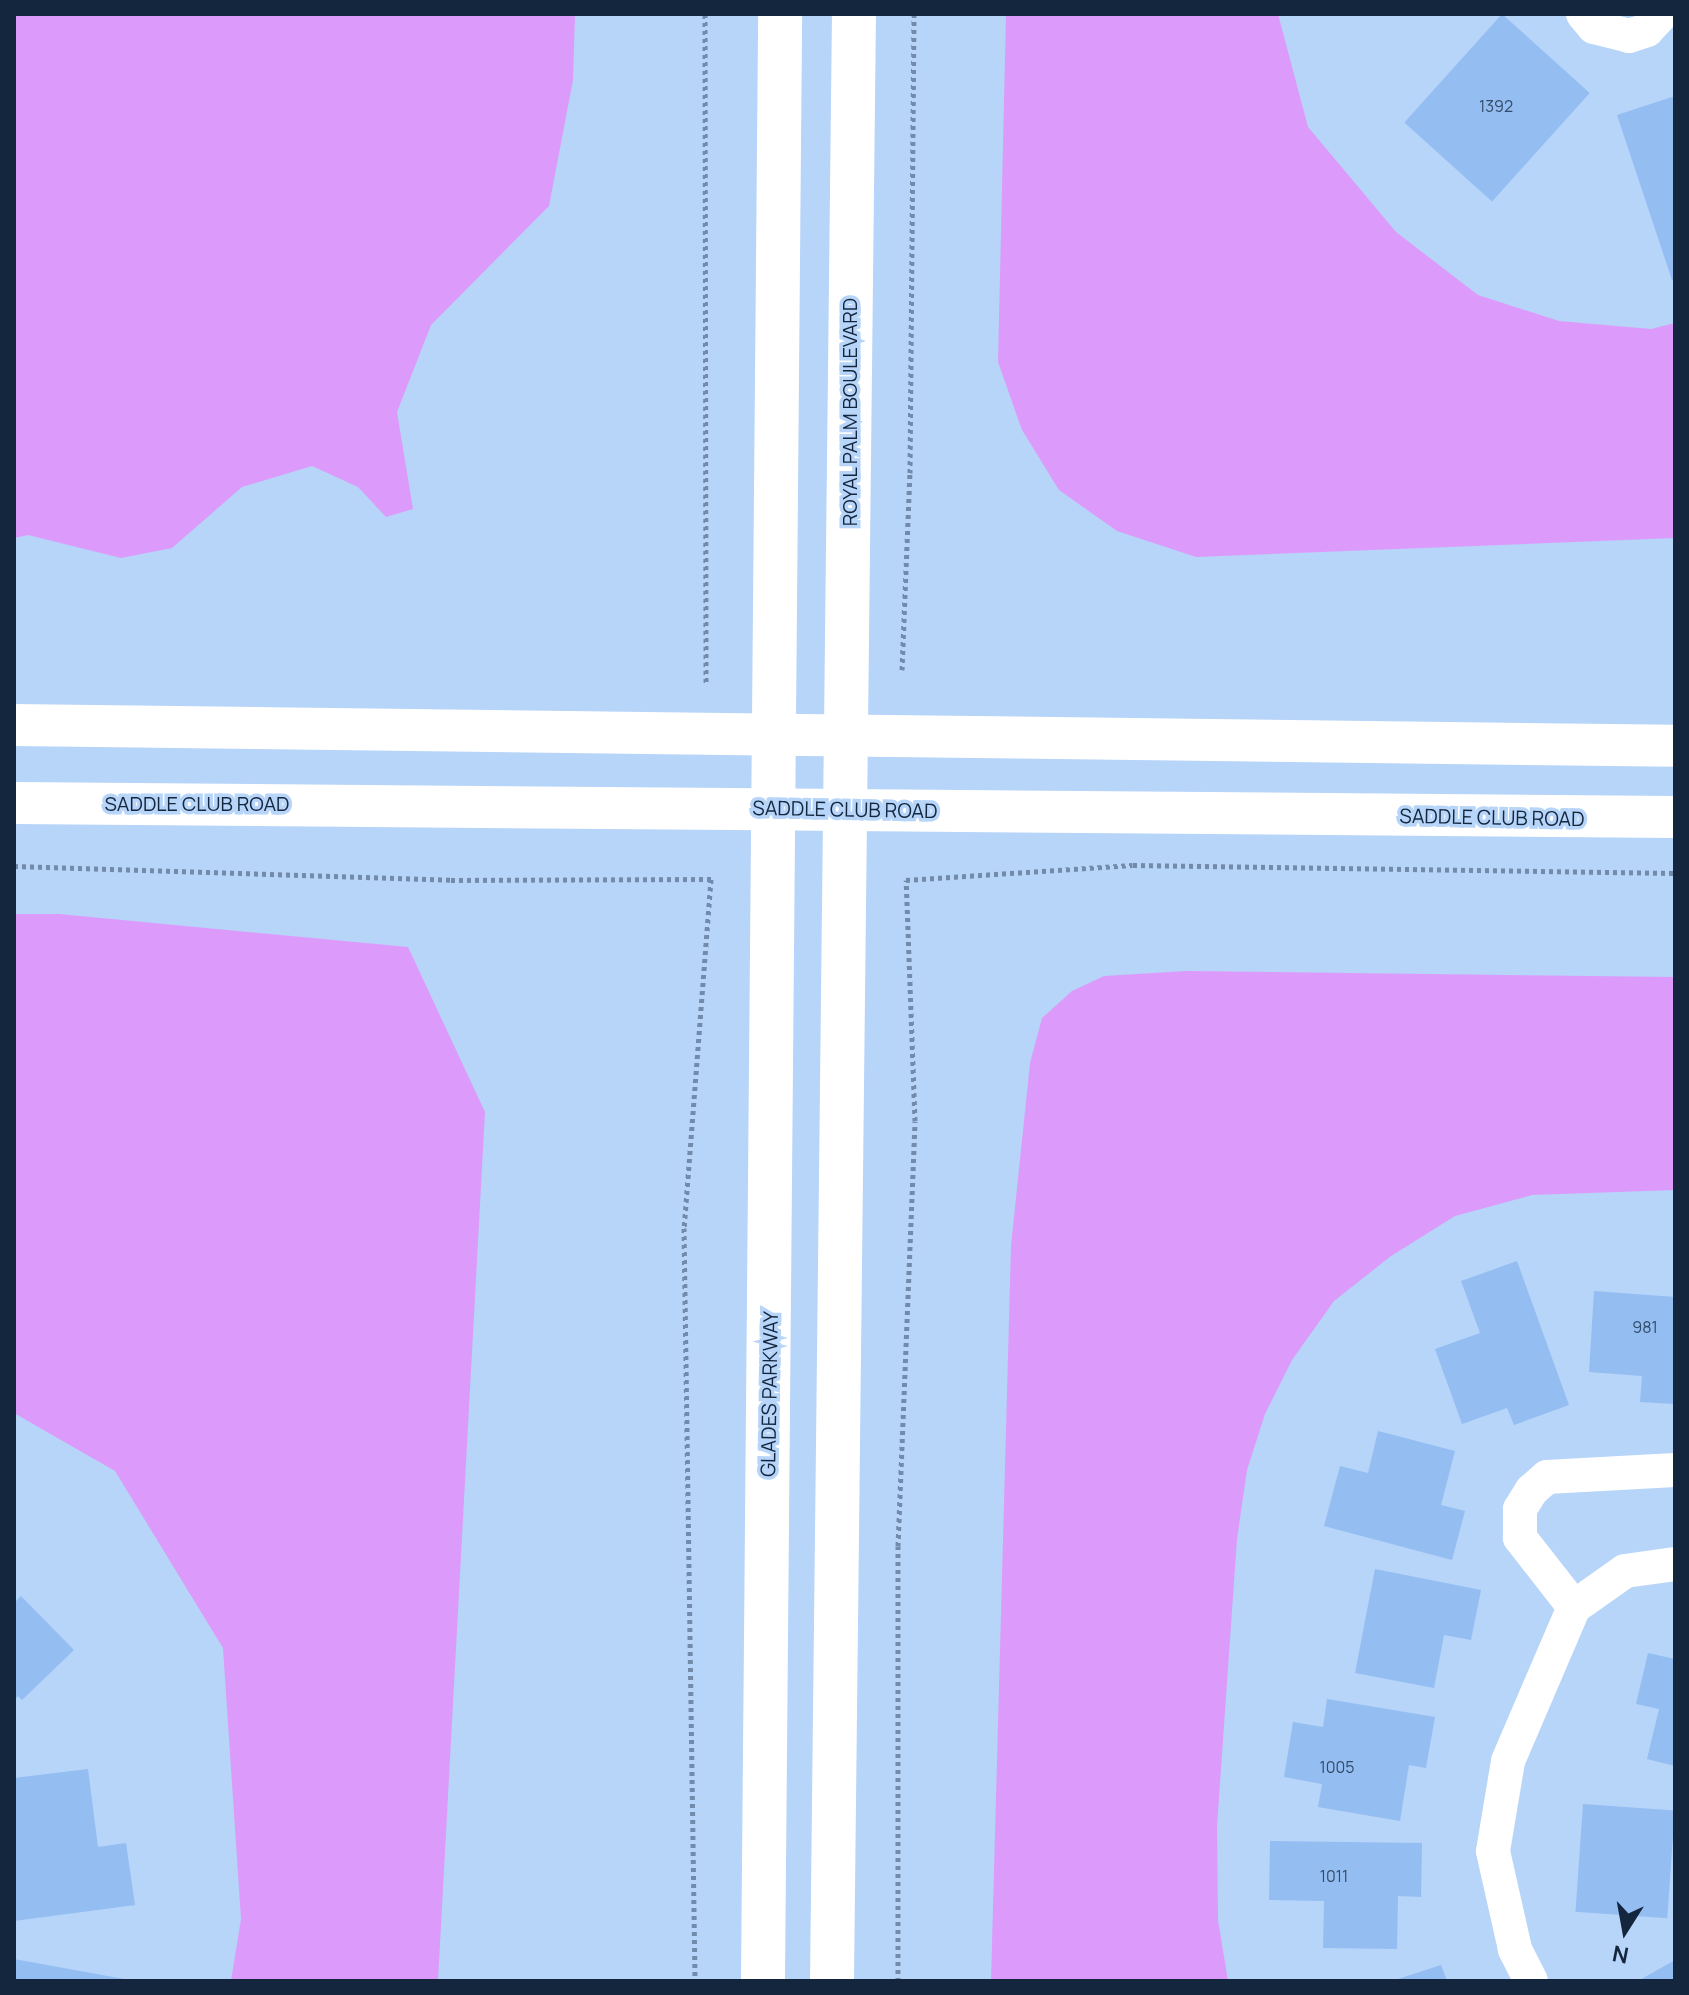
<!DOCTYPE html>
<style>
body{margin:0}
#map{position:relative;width:1689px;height:1995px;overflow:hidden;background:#b7d4f9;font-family:Manrope,sans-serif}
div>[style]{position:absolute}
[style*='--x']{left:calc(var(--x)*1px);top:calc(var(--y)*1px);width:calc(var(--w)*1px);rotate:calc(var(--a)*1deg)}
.water>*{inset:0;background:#dc9bfa}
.building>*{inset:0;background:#94bdf2;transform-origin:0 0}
.path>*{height:5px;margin-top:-2.5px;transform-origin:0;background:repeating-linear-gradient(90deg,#728baa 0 4px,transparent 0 8px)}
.minor>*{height:34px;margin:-17px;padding:0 17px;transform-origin:17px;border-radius:17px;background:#fff}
.tertiary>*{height:42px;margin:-21px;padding:0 21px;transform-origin:21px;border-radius:21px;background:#fff}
.primary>*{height:44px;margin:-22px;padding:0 22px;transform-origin:22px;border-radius:22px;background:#fff}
span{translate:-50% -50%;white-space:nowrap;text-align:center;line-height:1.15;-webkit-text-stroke:7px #b7d4f9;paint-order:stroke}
.number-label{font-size:16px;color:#334c6a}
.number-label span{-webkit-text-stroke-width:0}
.street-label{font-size:20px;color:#13263d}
.frame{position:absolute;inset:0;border:16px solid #13263d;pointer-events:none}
.north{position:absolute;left:1585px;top:1891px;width:80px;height:80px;-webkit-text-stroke:6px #b7d4f9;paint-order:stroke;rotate:191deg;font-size:22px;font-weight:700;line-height:32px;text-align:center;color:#13263d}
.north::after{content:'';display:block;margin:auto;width:28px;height:36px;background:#13263d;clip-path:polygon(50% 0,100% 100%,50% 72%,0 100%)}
</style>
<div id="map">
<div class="water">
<div style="clip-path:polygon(14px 14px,575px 14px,573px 80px,549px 206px,431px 325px,397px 412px,413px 509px,386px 517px,358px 487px,312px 466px,242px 487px,172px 548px,121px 558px,28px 535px,14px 538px)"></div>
<div style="clip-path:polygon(1006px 14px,1278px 14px,1308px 127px,1396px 232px,1478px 295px,1559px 321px,1651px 329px,1675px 323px,1675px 538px,1196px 557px,1117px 531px,1059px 490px,1022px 430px,998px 362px)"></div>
<div style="clip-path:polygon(14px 914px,59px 914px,408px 947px,485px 1112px,438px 1981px,231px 1981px,241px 1919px,223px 1648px,115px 1471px,14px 1413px)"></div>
<div style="clip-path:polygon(1186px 971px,1675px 977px,1675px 1190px,1532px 1195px,1455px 1216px,1391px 1256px,1334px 1301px,1292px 1360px,1265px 1414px,1247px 1470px,1237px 1539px,1217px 1826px,1218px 1920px,1228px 1981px,991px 1981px,1011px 1246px,1030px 1063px,1042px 1018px,1072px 991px,1104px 976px)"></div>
</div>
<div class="building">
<div style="left:1502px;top:14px;width:118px;height:146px;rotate:42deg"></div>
<div style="clip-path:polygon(1675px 96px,1675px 279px,1672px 280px,1617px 115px)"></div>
<div style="clip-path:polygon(1517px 1261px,1569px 1405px,1514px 1425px,1507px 1408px,1462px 1424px,1435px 1349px,1480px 1333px,1461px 1281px)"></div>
<div style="clip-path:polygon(1594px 1291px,1675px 1297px,1675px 1404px,1640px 1402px,1642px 1376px,1589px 1372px)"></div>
<div style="clip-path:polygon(1378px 1431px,1455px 1451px,1441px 1505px,1465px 1511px,1452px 1560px,1324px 1526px,1340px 1466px,1368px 1473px)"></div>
<div style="clip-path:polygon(1375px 1569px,1481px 1590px,1471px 1640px,1444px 1635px,1434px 1688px,1355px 1673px)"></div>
<div style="clip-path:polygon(21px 1596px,74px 1650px,22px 1700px,18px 1696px,14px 1700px,14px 1603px)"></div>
<div style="clip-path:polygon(1648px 1653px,1675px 1659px,1675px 1766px,1647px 1759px,1659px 1709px,1636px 1704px)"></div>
<div style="clip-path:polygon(1327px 1699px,1435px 1717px,1426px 1768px,1409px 1765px,1400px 1821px,1318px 1807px,1322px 1784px,1284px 1777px,1293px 1722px,1323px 1727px)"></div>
<div style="clip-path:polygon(88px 1769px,98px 1847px,126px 1843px,135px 1905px,14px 1921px,14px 1778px)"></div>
<div style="left:1583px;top:1804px;width:92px;height:108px;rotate:4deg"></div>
<div style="clip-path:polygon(1270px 1841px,1422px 1843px,1421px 1897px,1398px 1896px,1397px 1949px,1323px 1948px,1324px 1901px,1269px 1900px)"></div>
<div style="clip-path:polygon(14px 1959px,124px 1979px,124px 1981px,14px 1981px)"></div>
<div style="clip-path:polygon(1675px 1960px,1675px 1981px,1638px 1981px)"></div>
<div style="clip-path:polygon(1441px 1965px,1447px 1981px,1395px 1981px,1395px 1980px)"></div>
</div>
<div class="path">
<div style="--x:705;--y:14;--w:671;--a:89.91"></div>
<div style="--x:902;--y:670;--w:197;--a:-87.7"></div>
<div style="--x:910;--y:473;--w:459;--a:-89.5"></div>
<div style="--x:14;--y:866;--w:437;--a:1.8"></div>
<div style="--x:451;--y:880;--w:260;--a:-0.2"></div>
<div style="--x:711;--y:879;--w:350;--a:94.4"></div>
<div style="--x:684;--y:1228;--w:753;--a:89.16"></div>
<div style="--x:898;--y:1981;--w:435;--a:-90"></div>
<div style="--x:898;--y:1546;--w:425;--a:-87.7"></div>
<div style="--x:915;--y:1121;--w:241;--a:-92.1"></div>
<div style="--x:906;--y:880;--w:227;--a:-3.8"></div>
<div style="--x:1133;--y:865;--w:542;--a:0.85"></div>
</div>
<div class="minor">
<div style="--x:1583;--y:14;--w:17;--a:50"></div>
<div style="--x:1594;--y:27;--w:36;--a:14"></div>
<div style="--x:1629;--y:36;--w:19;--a:-18"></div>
<div style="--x:1647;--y:30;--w:22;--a:-47"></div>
<div style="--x:1574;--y:1607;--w:88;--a:-128"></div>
<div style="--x:1520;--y:1538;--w:29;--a:-90"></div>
<div style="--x:1520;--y:1509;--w:22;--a:-58"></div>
<div style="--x:1532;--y:1490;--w:20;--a:-41"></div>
<div style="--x:1547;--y:1477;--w:128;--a:-3.1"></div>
<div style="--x:1531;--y:1981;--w:36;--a:-117"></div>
<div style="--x:1515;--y:1949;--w:100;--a:-102.7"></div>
<div style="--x:1493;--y:1851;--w:91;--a:-80.5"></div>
<div style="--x:1508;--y:1761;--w:168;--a:-66.8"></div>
<div style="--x:1574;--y:1607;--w:62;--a:-35.2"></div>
<div style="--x:1625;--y:1571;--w:50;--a:-8"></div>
</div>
<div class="tertiary">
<div style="--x:14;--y:725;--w:1661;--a:0.72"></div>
<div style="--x:14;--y:803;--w:1661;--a:0.48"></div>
</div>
<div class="primary">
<div style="--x:763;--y:1981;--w:1967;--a:-89.5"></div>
<div style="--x:832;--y:1981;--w:1967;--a:-89.36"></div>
</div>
<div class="number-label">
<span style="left:1496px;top:106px">1392</span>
<span style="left:1645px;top:1327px">981</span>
<span style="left:1337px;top:1767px">1005</span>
<span style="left:1334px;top:1876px">1011</span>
</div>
<div class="street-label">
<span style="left:849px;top:412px;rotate:-90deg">ROYAL PALM BOULEVARD</span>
<span style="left:197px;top:803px">SADDLE CLUB ROAD</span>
<span style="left:845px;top:809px;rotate:1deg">SADDLE CLUB ROAD</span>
<span style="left:1492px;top:817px;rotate:1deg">SADDLE CLUB ROAD</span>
<span style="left:769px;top:1394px;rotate:-89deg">GLADES PARKWAY</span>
</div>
<div class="frame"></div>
<div class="north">N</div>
</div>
